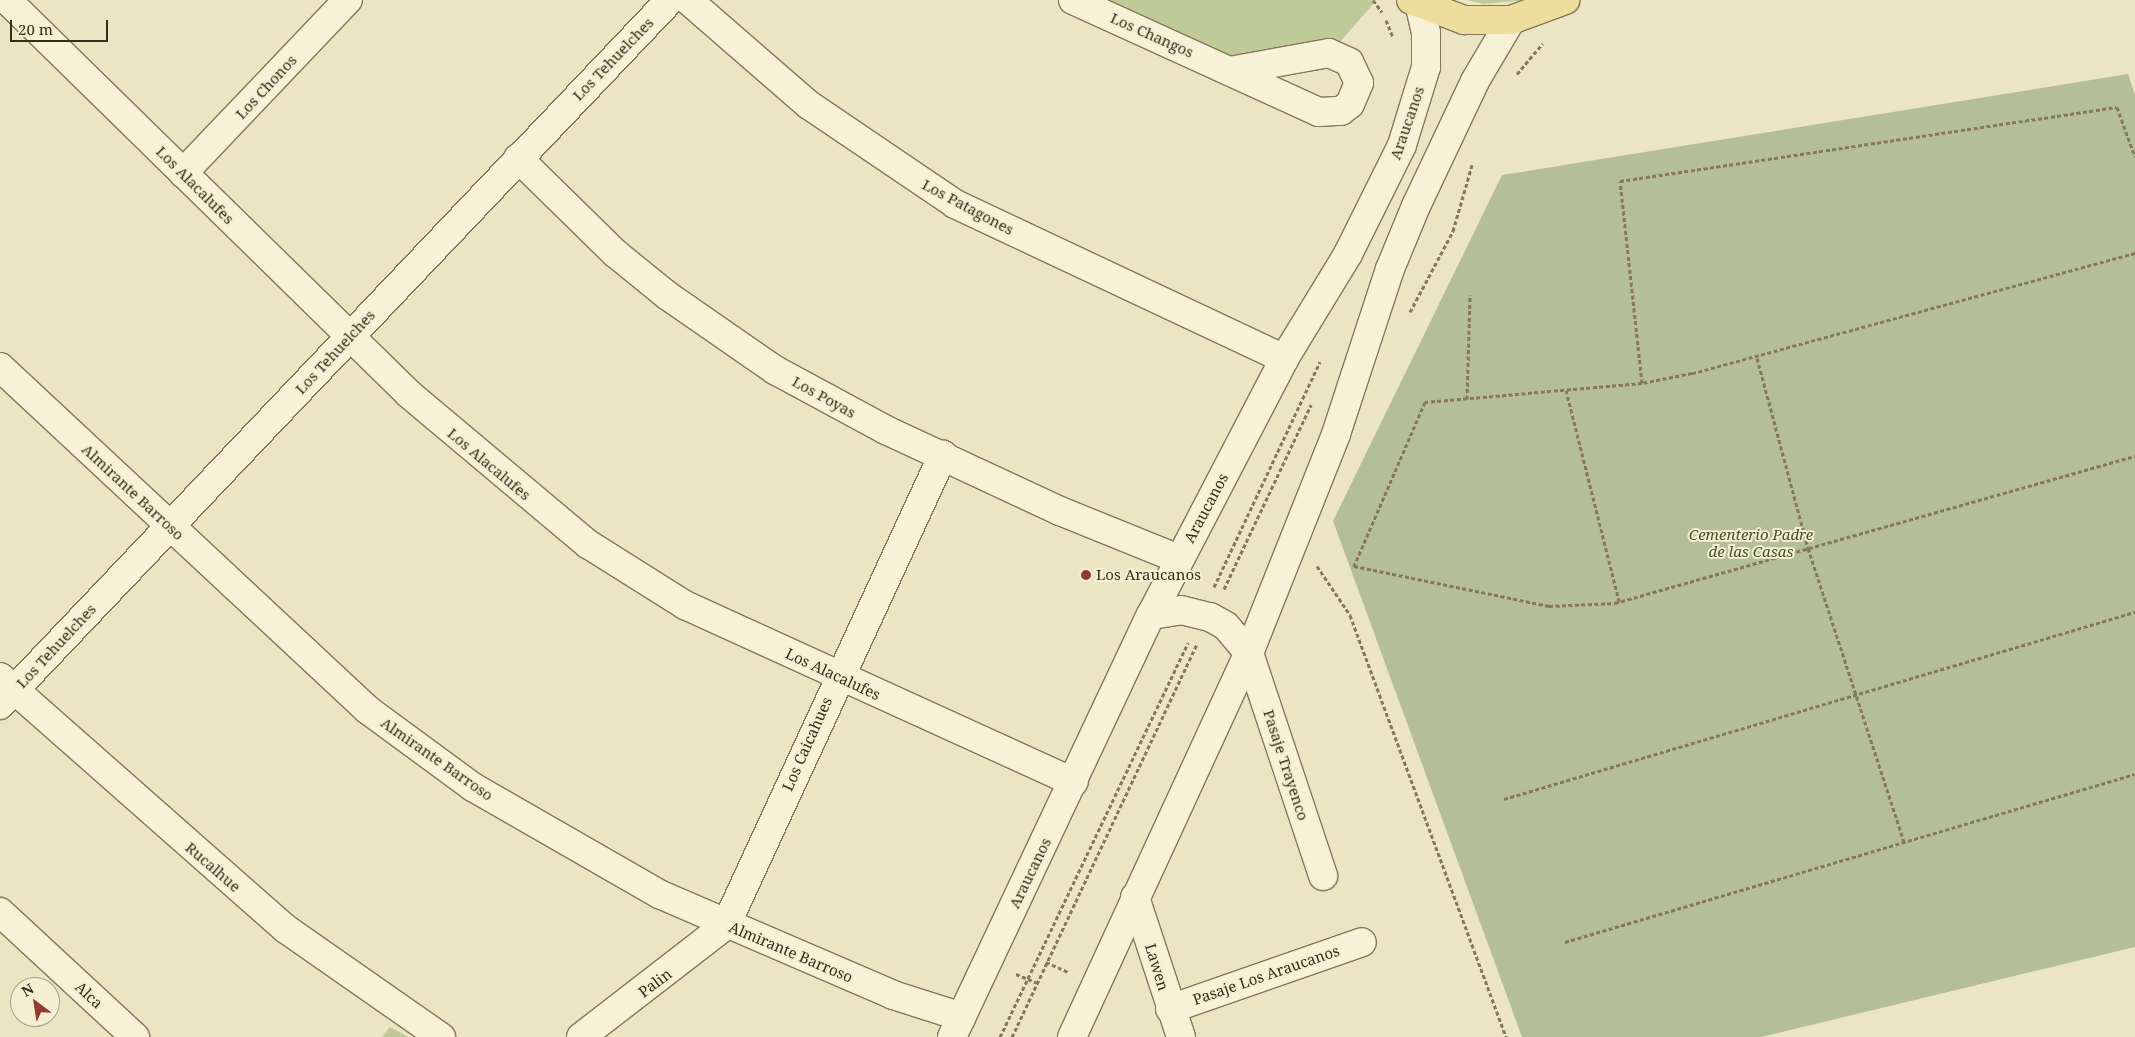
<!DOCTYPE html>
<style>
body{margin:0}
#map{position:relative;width:2135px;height:1037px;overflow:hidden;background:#ece5c4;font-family:"Noto Serif",serif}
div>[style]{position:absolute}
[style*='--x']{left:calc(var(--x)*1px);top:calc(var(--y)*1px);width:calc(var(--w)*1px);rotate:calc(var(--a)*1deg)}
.green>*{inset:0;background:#beca98}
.cemetery>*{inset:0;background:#b5bf97}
.path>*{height:3px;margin-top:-1.5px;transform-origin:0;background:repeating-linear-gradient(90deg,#86775b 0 4px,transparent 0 6.5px)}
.roads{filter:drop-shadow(1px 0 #86775b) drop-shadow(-1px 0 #86775b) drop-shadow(0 1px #86775b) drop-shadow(0 -1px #86775b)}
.minor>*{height:28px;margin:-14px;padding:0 14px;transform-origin:14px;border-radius:14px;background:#f7f1d7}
.secondary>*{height:28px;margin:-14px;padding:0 14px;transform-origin:14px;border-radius:14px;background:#f7f1d7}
.primary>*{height:28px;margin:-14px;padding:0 14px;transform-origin:14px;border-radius:14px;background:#edde9e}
.dots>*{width:14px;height:14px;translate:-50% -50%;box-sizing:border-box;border:2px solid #f4eed3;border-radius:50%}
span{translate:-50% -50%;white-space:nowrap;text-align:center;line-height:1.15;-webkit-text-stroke:4px #f4eed3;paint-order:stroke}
.street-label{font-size:15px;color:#362d1f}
.park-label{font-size:15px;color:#415226;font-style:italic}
.poi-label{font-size:15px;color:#362d1f}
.left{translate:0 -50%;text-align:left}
.north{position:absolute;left:10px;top:977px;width:50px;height:50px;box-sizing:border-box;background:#f4eed3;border:1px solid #a8a18b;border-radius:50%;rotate:329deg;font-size:14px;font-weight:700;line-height:20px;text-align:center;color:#362d1f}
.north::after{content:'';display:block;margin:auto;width:18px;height:22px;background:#923a2e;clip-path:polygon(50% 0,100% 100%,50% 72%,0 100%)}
.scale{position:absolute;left:10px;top:20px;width:98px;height:22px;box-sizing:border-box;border:2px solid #362d1f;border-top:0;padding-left:6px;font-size:15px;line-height:18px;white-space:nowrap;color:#362d1f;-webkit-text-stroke:4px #f4eed3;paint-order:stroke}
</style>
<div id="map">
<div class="green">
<div style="clip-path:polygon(1087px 0,1372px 0,1374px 3px,1340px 42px,1221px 60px)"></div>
<div style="clip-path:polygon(1467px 0,1527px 0,1483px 4px)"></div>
<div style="clip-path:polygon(390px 1027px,408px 1037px,382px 1037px)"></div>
</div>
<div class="cemetery">
<div style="clip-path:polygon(2128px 74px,2135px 95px,2135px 947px,1761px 1037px,1522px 1037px,1333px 521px,1502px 175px)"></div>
</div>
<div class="path">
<div style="--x:1373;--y:0;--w:15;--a:53"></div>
<div style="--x:1386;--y:20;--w:18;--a:68"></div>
<div style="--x:1517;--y:74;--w:40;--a:-50"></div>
<div style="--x:2135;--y:253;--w:459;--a:164.8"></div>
<div style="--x:1692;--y:373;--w:51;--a:168.7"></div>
<div style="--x:1642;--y:383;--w:218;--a:175"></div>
<div style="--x:1425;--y:402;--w:179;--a:113.4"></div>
<div style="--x:1354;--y:566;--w:199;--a:11.6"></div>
<div style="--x:1549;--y:606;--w:66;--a:-2.6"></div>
<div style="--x:1615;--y:603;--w:540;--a:-15.79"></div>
<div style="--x:1410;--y:312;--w:92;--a:-62"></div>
<div style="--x:1453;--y:231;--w:69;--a:-73.9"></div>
<div style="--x:1757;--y:358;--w:197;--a:75"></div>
<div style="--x:1808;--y:548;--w:309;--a:71.9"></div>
<div style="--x:1642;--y:383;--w:203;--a:-96.2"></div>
<div style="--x:1620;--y:181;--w:502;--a:-8.47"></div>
<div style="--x:2117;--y:107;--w:53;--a:70.2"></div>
<div style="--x:1566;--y:390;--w:218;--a:75.9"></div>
<div style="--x:1467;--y:399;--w:104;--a:-88.3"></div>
<div style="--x:1317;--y:566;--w:59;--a:56"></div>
<div style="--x:1350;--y:615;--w:450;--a:69.7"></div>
<div style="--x:1214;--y:587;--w:249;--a:-64.8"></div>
<div style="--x:1224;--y:589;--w:204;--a:-64.7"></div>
<div style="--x:1504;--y:799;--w:658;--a:-16.51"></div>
<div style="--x:1565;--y:942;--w:594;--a:-16.42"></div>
<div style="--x:1046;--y:962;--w:24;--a:24"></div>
<div style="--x:1016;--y:974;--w:23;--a:23"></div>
<div style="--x:1000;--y:1037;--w:437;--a:-64.5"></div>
<div style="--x:1012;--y:1037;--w:434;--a:-64.8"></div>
</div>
<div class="roads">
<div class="minor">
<div style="--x:7;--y:0;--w:563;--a:44.42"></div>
<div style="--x:409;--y:394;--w:234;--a:40"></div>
<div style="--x:588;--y:544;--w:115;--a:32.2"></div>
<div style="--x:685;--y:605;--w:427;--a:24.5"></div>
<div style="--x:688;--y:0;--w:160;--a:41"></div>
<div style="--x:809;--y:105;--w:176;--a:34.1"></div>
<div style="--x:955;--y:204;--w:364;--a:25.2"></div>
<div style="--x:1073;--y:0;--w:270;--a:24.5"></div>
<div style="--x:1319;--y:112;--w:22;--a:-3"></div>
<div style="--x:1341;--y:111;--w:11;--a:-38"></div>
<div style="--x:1350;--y:104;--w:23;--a:-67"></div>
<div style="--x:1359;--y:83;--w:23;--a:-115"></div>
<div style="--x:1349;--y:62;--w:22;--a:-156"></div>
<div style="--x:1329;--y:53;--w:101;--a:169.7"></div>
<div style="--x:518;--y:158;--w:136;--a:44.4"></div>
<div style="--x:615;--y:253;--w:68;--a:39.1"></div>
<div style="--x:668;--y:296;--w:130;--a:34.7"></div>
<div style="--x:775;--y:370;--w:126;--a:28.4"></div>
<div style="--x:886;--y:430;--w:192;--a:25"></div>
<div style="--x:1060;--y:511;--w:128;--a:22"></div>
<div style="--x:183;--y:173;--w:239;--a:-46.4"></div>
<div style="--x:0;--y:367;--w:503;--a:42.99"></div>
<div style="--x:368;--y:710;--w:130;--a:36.3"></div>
<div style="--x:473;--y:787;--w:215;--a:29.9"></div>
<div style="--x:659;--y:894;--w:255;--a:23.3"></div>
<div style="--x:893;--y:995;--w:72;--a:17.7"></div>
<div style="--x:1249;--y:653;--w:235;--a:71.6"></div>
<div style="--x:0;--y:677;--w:381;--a:41.4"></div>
<div style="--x:286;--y:929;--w:189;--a:34.9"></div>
<div style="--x:0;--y:705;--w:973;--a:-46.46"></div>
<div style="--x:1135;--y:897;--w:147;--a:71.8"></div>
<div style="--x:0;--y:912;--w:184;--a:42.8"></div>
<div style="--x:1170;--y:1009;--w:203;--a:-19.2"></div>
<div style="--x:581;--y:1037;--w:183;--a:-37.7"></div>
<div style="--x:726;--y:925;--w:518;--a:-65.22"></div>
</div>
<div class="secondary">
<div style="--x:1151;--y:615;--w:30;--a:-9"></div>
<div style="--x:1181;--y:610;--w:30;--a:14"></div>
<div style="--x:1210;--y:617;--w:18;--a:29"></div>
<div style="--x:1226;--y:626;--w:35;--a:50"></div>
<div style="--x:952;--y:1037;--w:467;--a:-64.8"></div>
<div style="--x:1151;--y:615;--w:288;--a:-62.5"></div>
<div style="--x:1284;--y:359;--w:123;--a:-58.6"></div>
<div style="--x:1348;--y:254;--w:122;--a:-63.6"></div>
<div style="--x:1402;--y:145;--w:82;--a:-72.9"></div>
<div style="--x:1426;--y:67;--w:34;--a:-90"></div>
<div style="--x:1426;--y:33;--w:28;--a:-103"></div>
<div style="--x:1072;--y:1037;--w:423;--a:-65.3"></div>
<div style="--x:1249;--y:653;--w:236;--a:-68.3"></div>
<div style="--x:1336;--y:434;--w:174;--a:-71.9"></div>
<div style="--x:1390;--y:269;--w:68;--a:-67.6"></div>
<div style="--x:1416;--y:206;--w:138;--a:-64.7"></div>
<div style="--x:1475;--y:81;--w:71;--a:-59.5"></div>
</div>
<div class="primary">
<div style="--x:1411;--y:0;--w:57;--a:20.7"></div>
<div style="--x:1464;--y:20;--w:47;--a:0"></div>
<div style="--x:1511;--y:20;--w:58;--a:-20.3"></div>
</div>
</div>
<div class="dots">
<div style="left:1086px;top:575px;background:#923a2e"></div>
</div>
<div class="street-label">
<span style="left:1152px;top:35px;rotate:24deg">Los Changos</span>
<span style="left:613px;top:59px;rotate:-46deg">Los Tehuelches</span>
<span style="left:266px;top:87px;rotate:-47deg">Los Chonos</span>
<span style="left:1407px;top:123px;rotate:-71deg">Araucanos</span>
<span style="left:195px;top:185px;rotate:45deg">Los Alacalufes</span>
<span style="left:968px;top:207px;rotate:28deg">Los Patagones</span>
<span style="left:335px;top:352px;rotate:-47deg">Los Tehuelches</span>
<span style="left:824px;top:397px;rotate:29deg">Los Poyas</span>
<span style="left:489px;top:464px;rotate:40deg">Los Alacalufes</span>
<span style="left:133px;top:492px;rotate:43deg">Almirante Barroso</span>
<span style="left:1206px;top:508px;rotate:-62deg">Araucanos</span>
<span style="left:56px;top:646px;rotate:-47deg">Los Tehuelches</span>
<span style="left:833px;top:674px;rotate:25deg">Los Alacalufes</span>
<span style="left:807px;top:744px;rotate:-66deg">Los Caicahues</span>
<span style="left:437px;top:759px;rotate:35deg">Almirante Barroso</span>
<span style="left:1286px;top:765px;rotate:72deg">Pasaje Trayenco</span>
<span style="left:213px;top:867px;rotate:41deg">Rucalhue</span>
<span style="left:1030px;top:873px;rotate:-64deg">Araucanos</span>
<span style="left:791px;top:952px;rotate:23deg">Almirante Barroso</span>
<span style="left:1157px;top:967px;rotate:73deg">Lawen</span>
<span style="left:1266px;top:975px;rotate:-19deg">Pasaje Los Araucanos</span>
<span style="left:655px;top:983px;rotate:-37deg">Palin</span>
<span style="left:89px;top:995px;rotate:43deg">Alca</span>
</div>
<div class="park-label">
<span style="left:1751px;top:543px">Cementerio Padre<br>de las Casas</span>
</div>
<div class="poi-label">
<span class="left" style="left:1096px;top:575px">Los Araucanos</span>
</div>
<div class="north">N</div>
<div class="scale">20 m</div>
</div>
